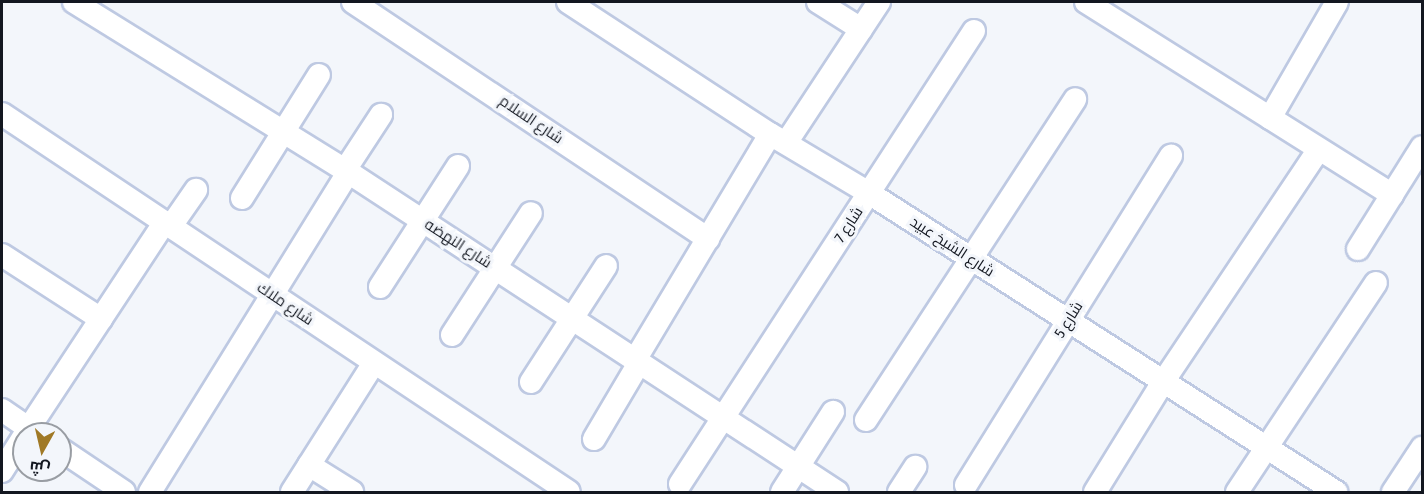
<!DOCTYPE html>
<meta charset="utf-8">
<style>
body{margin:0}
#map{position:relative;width:1424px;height:494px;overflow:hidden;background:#f3f6fb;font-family:"Fira Sans Condensed",Cairo,sans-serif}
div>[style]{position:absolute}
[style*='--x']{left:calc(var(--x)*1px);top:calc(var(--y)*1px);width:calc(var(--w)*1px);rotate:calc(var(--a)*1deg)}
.roads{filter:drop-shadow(2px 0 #bec9e2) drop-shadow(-2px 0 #bec9e2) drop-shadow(0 2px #bec9e2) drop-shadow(0 -2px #bec9e2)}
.street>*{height:22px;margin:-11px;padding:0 11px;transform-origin:11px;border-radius:11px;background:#fff}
span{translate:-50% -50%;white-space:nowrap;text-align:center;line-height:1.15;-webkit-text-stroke:6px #f3f6fb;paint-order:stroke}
.street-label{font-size:15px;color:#131720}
.frame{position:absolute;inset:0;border:3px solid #131720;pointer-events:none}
.north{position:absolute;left:12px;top:422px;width:60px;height:60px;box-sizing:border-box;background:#f3f6fb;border:2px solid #999da3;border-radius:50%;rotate:188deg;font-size:16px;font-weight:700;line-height:24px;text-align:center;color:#131720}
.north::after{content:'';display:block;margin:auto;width:21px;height:27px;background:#a07926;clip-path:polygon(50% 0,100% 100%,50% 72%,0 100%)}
</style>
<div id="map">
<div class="roads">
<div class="street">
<div style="--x:74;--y:2;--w:319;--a:31.8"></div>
<div style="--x:345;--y:170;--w:588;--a:33.2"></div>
<div style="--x:353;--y:2;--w:427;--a:33.7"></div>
<div style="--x:568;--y:2;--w:241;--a:33.2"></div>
<div style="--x:770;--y:134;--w:115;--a:30.8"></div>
<div style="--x:869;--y:193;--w:555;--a:32.63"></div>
<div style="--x:818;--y:2;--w:51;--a:32.1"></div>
<div style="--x:1086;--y:2;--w:362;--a:32.2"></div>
<div style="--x:2;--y:114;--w:681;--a:33.69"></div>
<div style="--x:1270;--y:118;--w:134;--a:-60"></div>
<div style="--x:786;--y:143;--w:169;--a:-56.6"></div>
<div style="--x:345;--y:170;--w:66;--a:-56.8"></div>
<div style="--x:242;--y:198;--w:145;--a:-58"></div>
<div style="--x:171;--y:226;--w:44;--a:-55.2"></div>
<div style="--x:1358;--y:249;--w:120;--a:-57.9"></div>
<div style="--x:2;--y:255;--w:118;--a:32.9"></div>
<div style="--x:380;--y:287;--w:144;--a:-57.2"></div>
<div style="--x:452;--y:335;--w:145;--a:-57.1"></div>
<div style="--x:635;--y:360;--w:263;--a:-59.1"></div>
<div style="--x:531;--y:382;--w:138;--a:-57.1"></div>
<div style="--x:2;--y:410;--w:42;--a:34.4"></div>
<div style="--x:866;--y:420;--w:383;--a:-56.9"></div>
<div style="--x:25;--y:434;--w:254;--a:-56.6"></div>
<div style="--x:594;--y:439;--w:88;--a:-59.4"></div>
<div style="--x:60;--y:449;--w:77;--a:33.9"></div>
<div style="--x:309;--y:465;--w:51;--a:32.1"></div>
<div style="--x:2;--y:471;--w:41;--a:-57.8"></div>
<div style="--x:680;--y:484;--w:540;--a:-57.02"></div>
<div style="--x:966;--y:485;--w:388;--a:-58.1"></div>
<div style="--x:150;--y:492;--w:375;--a:-58.2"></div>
<div style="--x:292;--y:492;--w:153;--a:-57.6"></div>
<div style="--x:782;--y:492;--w:95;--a:-57.5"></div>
<div style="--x:899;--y:492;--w:30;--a:-57"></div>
<div style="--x:1095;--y:492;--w:129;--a:-58.3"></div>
<div style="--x:1163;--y:382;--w:280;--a:-56.2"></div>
<div style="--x:1237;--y:492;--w:251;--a:-56.4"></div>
<div style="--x:1393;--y:492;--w:53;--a:-56.6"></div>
</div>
</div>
<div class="street-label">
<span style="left:531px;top:120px;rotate:34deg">شارع السلام</span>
<span style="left:849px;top:225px;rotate:-57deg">شارع 7</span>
<span style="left:458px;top:244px;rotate:33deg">شارع النهضه</span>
<span style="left:952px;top:247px;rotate:33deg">شارع الشيخ عبيد</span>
<span style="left:285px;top:304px;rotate:34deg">شارع ملاك</span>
<span style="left:1069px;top:320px;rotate:-58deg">شارع 5</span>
</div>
<div class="frame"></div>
<div class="north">ش</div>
</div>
